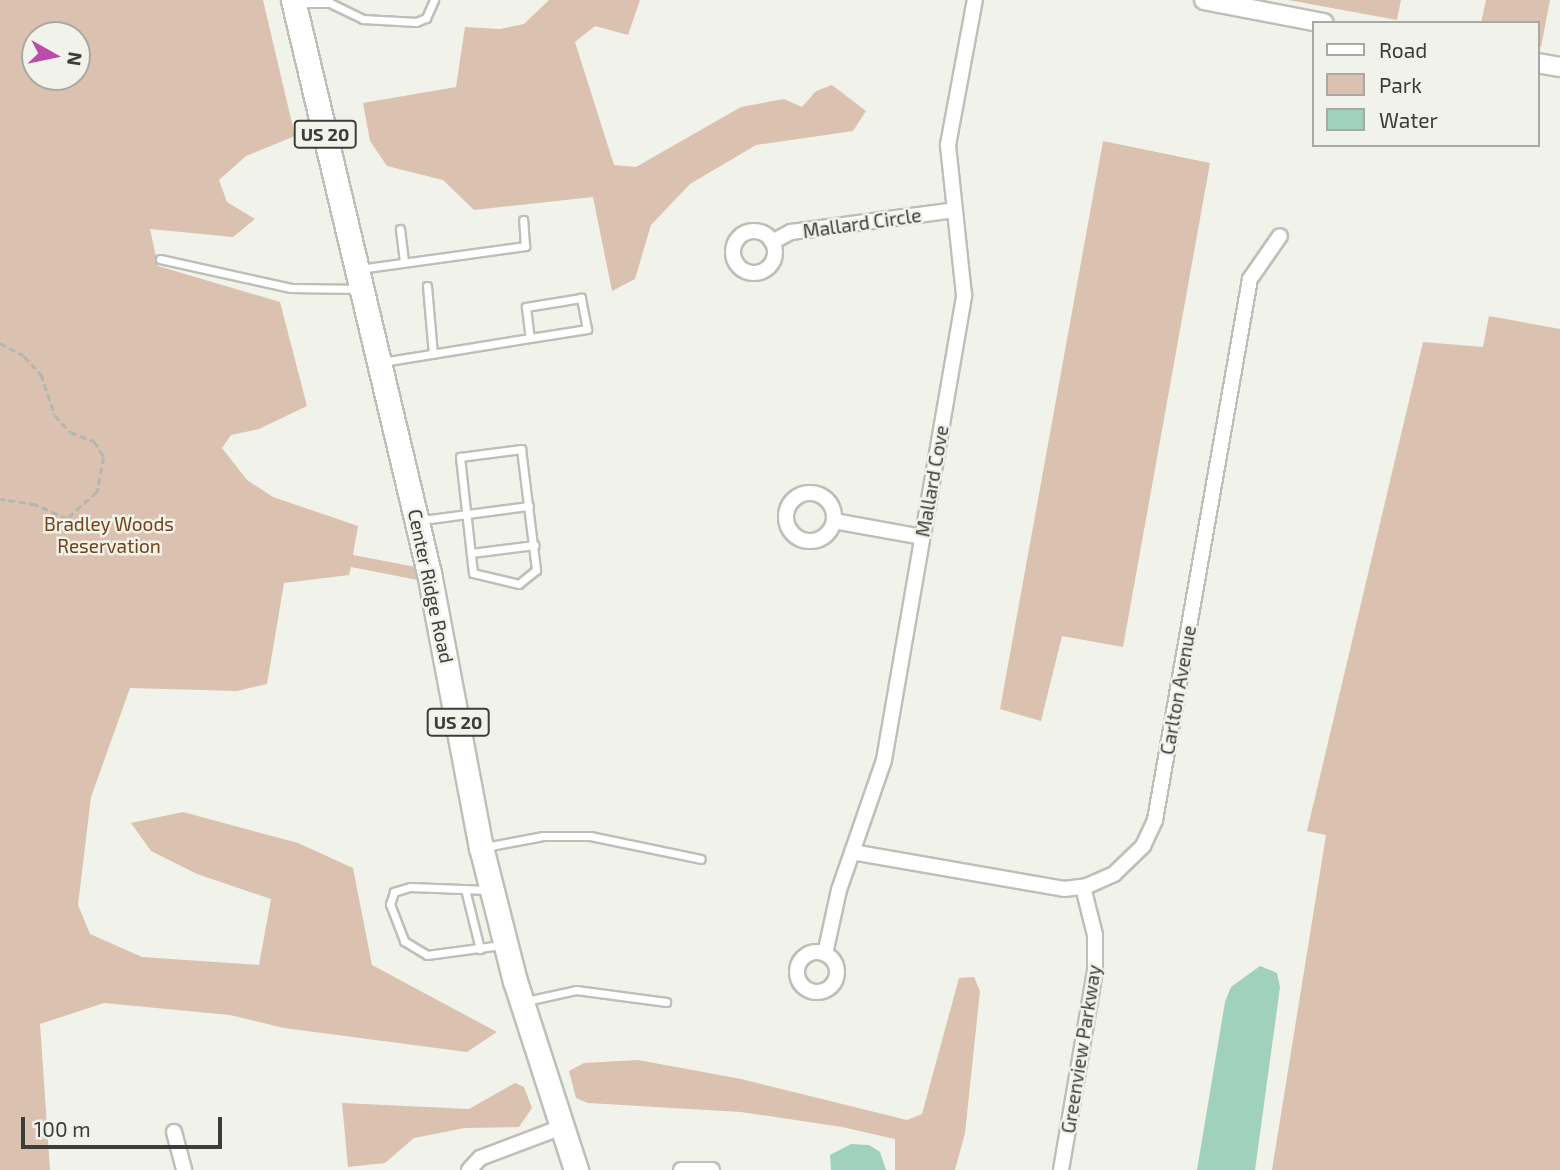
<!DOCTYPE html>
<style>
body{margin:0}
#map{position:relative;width:1560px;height:1170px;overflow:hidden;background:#f1f2ea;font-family:"Exo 2",sans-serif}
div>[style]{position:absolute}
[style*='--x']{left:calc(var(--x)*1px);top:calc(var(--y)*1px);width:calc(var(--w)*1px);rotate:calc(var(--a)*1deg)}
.green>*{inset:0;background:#dbc1af}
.water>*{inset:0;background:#a0d1bc}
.path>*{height:2.5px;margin-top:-1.25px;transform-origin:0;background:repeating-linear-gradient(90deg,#b5b6b0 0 7px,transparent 0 10.5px)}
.roads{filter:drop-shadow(2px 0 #bebfb7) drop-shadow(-2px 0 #bebfb7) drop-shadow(0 2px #bebfb7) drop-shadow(0 -2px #bebfb7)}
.service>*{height:7px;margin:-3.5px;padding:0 3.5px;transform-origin:3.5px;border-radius:3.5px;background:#fff}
.minor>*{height:14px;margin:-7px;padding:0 7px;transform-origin:7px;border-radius:7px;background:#fff}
.minor>.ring{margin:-7px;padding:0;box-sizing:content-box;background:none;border:14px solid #fff;border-radius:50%}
.tertiary>*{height:18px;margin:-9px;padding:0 9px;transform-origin:9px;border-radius:9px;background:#fff}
.primary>*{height:23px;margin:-11.5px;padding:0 11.5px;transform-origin:11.5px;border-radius:11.5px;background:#fff}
span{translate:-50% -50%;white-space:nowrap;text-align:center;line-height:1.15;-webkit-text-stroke:5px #f1f2ea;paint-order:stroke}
.shield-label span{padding:2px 5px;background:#f1f2ea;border:2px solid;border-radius:5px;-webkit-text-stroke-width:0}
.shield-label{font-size:18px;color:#3c3c39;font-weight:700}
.street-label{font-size:19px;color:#3c3c39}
.park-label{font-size:19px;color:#744218}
.legend{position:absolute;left:1312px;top:21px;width:228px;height:126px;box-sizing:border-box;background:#f1f2ea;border:2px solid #a9a9a3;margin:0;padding:9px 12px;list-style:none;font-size:21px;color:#3c3c39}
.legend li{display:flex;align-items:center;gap:14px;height:35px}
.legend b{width:35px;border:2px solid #a9a9a3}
.north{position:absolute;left:21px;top:21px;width:70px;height:70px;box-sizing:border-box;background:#f1f2ea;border:2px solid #a9a9a3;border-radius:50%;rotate:99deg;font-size:19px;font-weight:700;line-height:28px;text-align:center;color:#3c3c39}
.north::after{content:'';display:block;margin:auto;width:24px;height:32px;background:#bc4ca9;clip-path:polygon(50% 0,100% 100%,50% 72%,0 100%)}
.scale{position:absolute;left:21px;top:1117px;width:201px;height:32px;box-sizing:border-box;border:4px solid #3c3c39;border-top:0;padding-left:9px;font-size:21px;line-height:24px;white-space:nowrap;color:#3c3c39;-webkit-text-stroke:5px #f1f2ea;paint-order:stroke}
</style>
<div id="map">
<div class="green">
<div style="clip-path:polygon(evenodd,0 0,263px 0,295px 136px,246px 156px,219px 180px,227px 202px,255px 219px,233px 237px,150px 229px,158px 266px,280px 302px,307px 406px,259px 429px,231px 435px,222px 448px,247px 480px,273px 497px,358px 526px,353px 555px,426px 569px,428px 582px,351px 567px,349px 575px,284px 583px,267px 684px,237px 691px,130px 688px,91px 797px,78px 905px,90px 934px,142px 957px,259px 965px,271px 899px,197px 874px,151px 851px,131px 823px,183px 812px,298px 843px,353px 868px,372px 965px,497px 1032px,467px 1052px,284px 1028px,230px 1015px,104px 1003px,40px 1024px,50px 1170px,0 1170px,0 0,35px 35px,77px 35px,77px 77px,35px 77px,35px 35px)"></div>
<div style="clip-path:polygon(549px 0,640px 0,628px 35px,595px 26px,575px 42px,614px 165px,636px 167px,741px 107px,784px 99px,802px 107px,816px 91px,832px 85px,866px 111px,853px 131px,756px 145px,690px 184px,651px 225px,635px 279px,612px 291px,593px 197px,474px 210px,443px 180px,387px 166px,370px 141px,363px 103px,456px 87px,465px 27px,500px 29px,524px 24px)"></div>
<div style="clip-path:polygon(1288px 0,1401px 0,1397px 20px)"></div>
<div style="clip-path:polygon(1486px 0,1550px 0,1541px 47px,1537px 46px,1537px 23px,1481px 23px)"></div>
<div style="clip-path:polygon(1103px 141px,1210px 163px,1123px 647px,1062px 636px,1041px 721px,1000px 709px)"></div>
<div style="clip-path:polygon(1489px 316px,1560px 329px,1560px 1170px,1272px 1170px,1326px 835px,1307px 831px,1423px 342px,1483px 347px)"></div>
<div style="clip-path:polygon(974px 977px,980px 991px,965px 1133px,955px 1170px,895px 1170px,895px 1139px,842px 1127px,741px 1112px,588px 1103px,576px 1098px,569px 1071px,584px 1063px,638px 1060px,741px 1079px,907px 1120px,922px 1114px,959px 978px)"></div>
<div style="clip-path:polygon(515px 1083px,524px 1087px,532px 1108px,519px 1127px,465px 1128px,414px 1138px,385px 1163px,348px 1167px,342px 1103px,469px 1109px)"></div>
</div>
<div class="water">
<div style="clip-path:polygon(1260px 966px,1277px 973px,1280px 987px,1255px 1170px,1197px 1170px,1225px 1002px,1231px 987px)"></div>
<div style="clip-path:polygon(851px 1144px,869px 1145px,880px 1152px,886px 1170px,831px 1170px,830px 1155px)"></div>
</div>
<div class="path">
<div style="--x:0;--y:343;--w:27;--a:28"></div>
<div style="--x:24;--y:356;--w:25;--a:47"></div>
<div style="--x:41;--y:374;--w:43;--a:71.1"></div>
<div style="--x:55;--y:415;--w:23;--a:49"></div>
<div style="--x:70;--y:432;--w:26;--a:21"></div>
<div style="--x:94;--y:441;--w:19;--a:58"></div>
<div style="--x:104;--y:457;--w:36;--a:101"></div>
<div style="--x:97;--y:492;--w:40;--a:138"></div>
<div style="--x:67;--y:519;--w:34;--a:-156"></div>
<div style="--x:36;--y:505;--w:36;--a:-171"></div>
</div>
<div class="roads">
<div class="service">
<div style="--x:298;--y:3;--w:32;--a:0"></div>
<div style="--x:330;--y:3;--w:37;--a:26"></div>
<div style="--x:363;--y:19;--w:53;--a:3.2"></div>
<div style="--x:416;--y:22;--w:11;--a:-22"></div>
<div style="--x:426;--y:18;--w:20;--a:-66"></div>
<div style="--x:400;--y:229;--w:33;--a:83"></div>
<div style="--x:160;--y:259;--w:134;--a:12.5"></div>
<div style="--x:291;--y:288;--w:68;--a:0.8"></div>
<div style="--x:359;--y:269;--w:168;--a:-7.9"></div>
<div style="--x:525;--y:246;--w:26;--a:-94"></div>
<div style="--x:427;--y:286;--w:68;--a:85"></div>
<div style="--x:382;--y:362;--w:150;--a:-9.2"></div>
<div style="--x:530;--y:338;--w:58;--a:-9"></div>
<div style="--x:587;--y:329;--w:32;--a:-101"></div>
<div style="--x:581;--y:298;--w:56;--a:170.7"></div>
<div style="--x:526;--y:307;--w:31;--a:83"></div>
<div style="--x:521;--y:449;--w:122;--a:82.9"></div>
<div style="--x:536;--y:570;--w:22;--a:141"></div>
<div style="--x:519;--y:584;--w:47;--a:-166.6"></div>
<div style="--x:473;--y:573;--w:117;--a:-96.4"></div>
<div style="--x:460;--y:457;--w:62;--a:-7.5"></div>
<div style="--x:422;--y:520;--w:108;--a:-7.5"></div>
<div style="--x:471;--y:553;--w:64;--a:-7.1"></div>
<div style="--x:485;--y:847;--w:59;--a:-10.7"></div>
<div style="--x:543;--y:836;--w:47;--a:0"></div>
<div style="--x:590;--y:836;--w:113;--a:11.7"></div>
<div style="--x:465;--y:889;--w:62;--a:76"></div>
<div style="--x:488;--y:890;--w:78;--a:-177.8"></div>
<div style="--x:410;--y:887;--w:17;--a:163"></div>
<div style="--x:394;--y:892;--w:13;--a:108"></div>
<div style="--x:390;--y:904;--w:40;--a:69"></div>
<div style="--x:404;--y:941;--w:27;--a:31"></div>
<div style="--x:427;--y:955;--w:75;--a:-7.7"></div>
<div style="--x:526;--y:1001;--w:51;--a:-12.4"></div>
<div style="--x:576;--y:990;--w:91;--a:7.6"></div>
</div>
<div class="minor">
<div class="ring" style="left:733px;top:231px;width:28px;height:28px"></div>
<div style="--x:772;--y:242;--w:21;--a:-28"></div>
<div style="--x:791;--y:232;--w:165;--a:-7.6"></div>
<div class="ring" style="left:786px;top:493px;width:34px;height:34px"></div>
<div style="--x:834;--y:521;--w:89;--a:10.3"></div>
<div style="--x:852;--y:852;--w:215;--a:9.9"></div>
<div style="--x:1064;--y:889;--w:23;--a:-7"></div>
<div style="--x:1087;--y:886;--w:30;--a:-24"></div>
<div style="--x:1114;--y:874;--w:40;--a:-44"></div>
<div style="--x:1143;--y:846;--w:29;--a:-65"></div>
<div style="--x:1155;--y:820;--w:549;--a:-80.04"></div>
<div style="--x:1250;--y:279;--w:52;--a:-55.1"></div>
<div class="ring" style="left:797px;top:952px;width:26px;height:26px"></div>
<div style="--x:825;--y:954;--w:66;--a:-77.7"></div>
<div style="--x:839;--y:890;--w:138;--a:-70.9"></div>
<div style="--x:884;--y:760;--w:472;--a:-80.2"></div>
<div style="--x:964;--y:295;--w:151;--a:-96.1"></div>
<div style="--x:948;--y:145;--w:147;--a:-79.5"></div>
<div style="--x:174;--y:1132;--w:39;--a:75"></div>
<div style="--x:469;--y:1170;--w:16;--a:-47"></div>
<div style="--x:480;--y:1158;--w:88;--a:-20.7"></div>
<div style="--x:681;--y:1170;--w:31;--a:0"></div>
<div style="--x:1061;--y:1170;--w:202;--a:-80.3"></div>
<div style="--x:1095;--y:971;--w:36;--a:-90"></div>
<div style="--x:1095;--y:935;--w:49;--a:-104"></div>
</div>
<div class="tertiary">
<div style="--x:1204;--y:0;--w:122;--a:10.9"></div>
<div style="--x:1537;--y:63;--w:23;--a:10"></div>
</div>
<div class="primary">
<div style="--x:293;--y:0;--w:589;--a:76.65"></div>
<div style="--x:429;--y:573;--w:279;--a:79.3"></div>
<div style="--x:481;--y:847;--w:138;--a:75.8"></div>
<div style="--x:515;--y:981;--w:199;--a:72.1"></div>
</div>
</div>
<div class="shield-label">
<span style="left:325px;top:134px">US 20</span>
<span style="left:458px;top:722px">US 20</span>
</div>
<div class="street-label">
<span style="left:862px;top:223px;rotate:-8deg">Mallard Circle</span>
<span style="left:932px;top:481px;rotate:-80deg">Mallard Cove</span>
<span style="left:431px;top:586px;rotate:78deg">Center Ridge Road</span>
<span style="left:1178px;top:690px;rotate:-80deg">Carlton Avenue</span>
<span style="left:1081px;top:1049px;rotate:-81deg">Greenview Parkway</span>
</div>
<div class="park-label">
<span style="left:109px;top:535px">Bradley Woods<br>Reservation</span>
</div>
<ul class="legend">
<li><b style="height:9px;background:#fff"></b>Road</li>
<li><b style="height:19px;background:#dbc1af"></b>Park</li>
<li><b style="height:19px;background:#a0d1bc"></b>Water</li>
</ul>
<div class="north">N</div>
<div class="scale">100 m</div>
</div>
